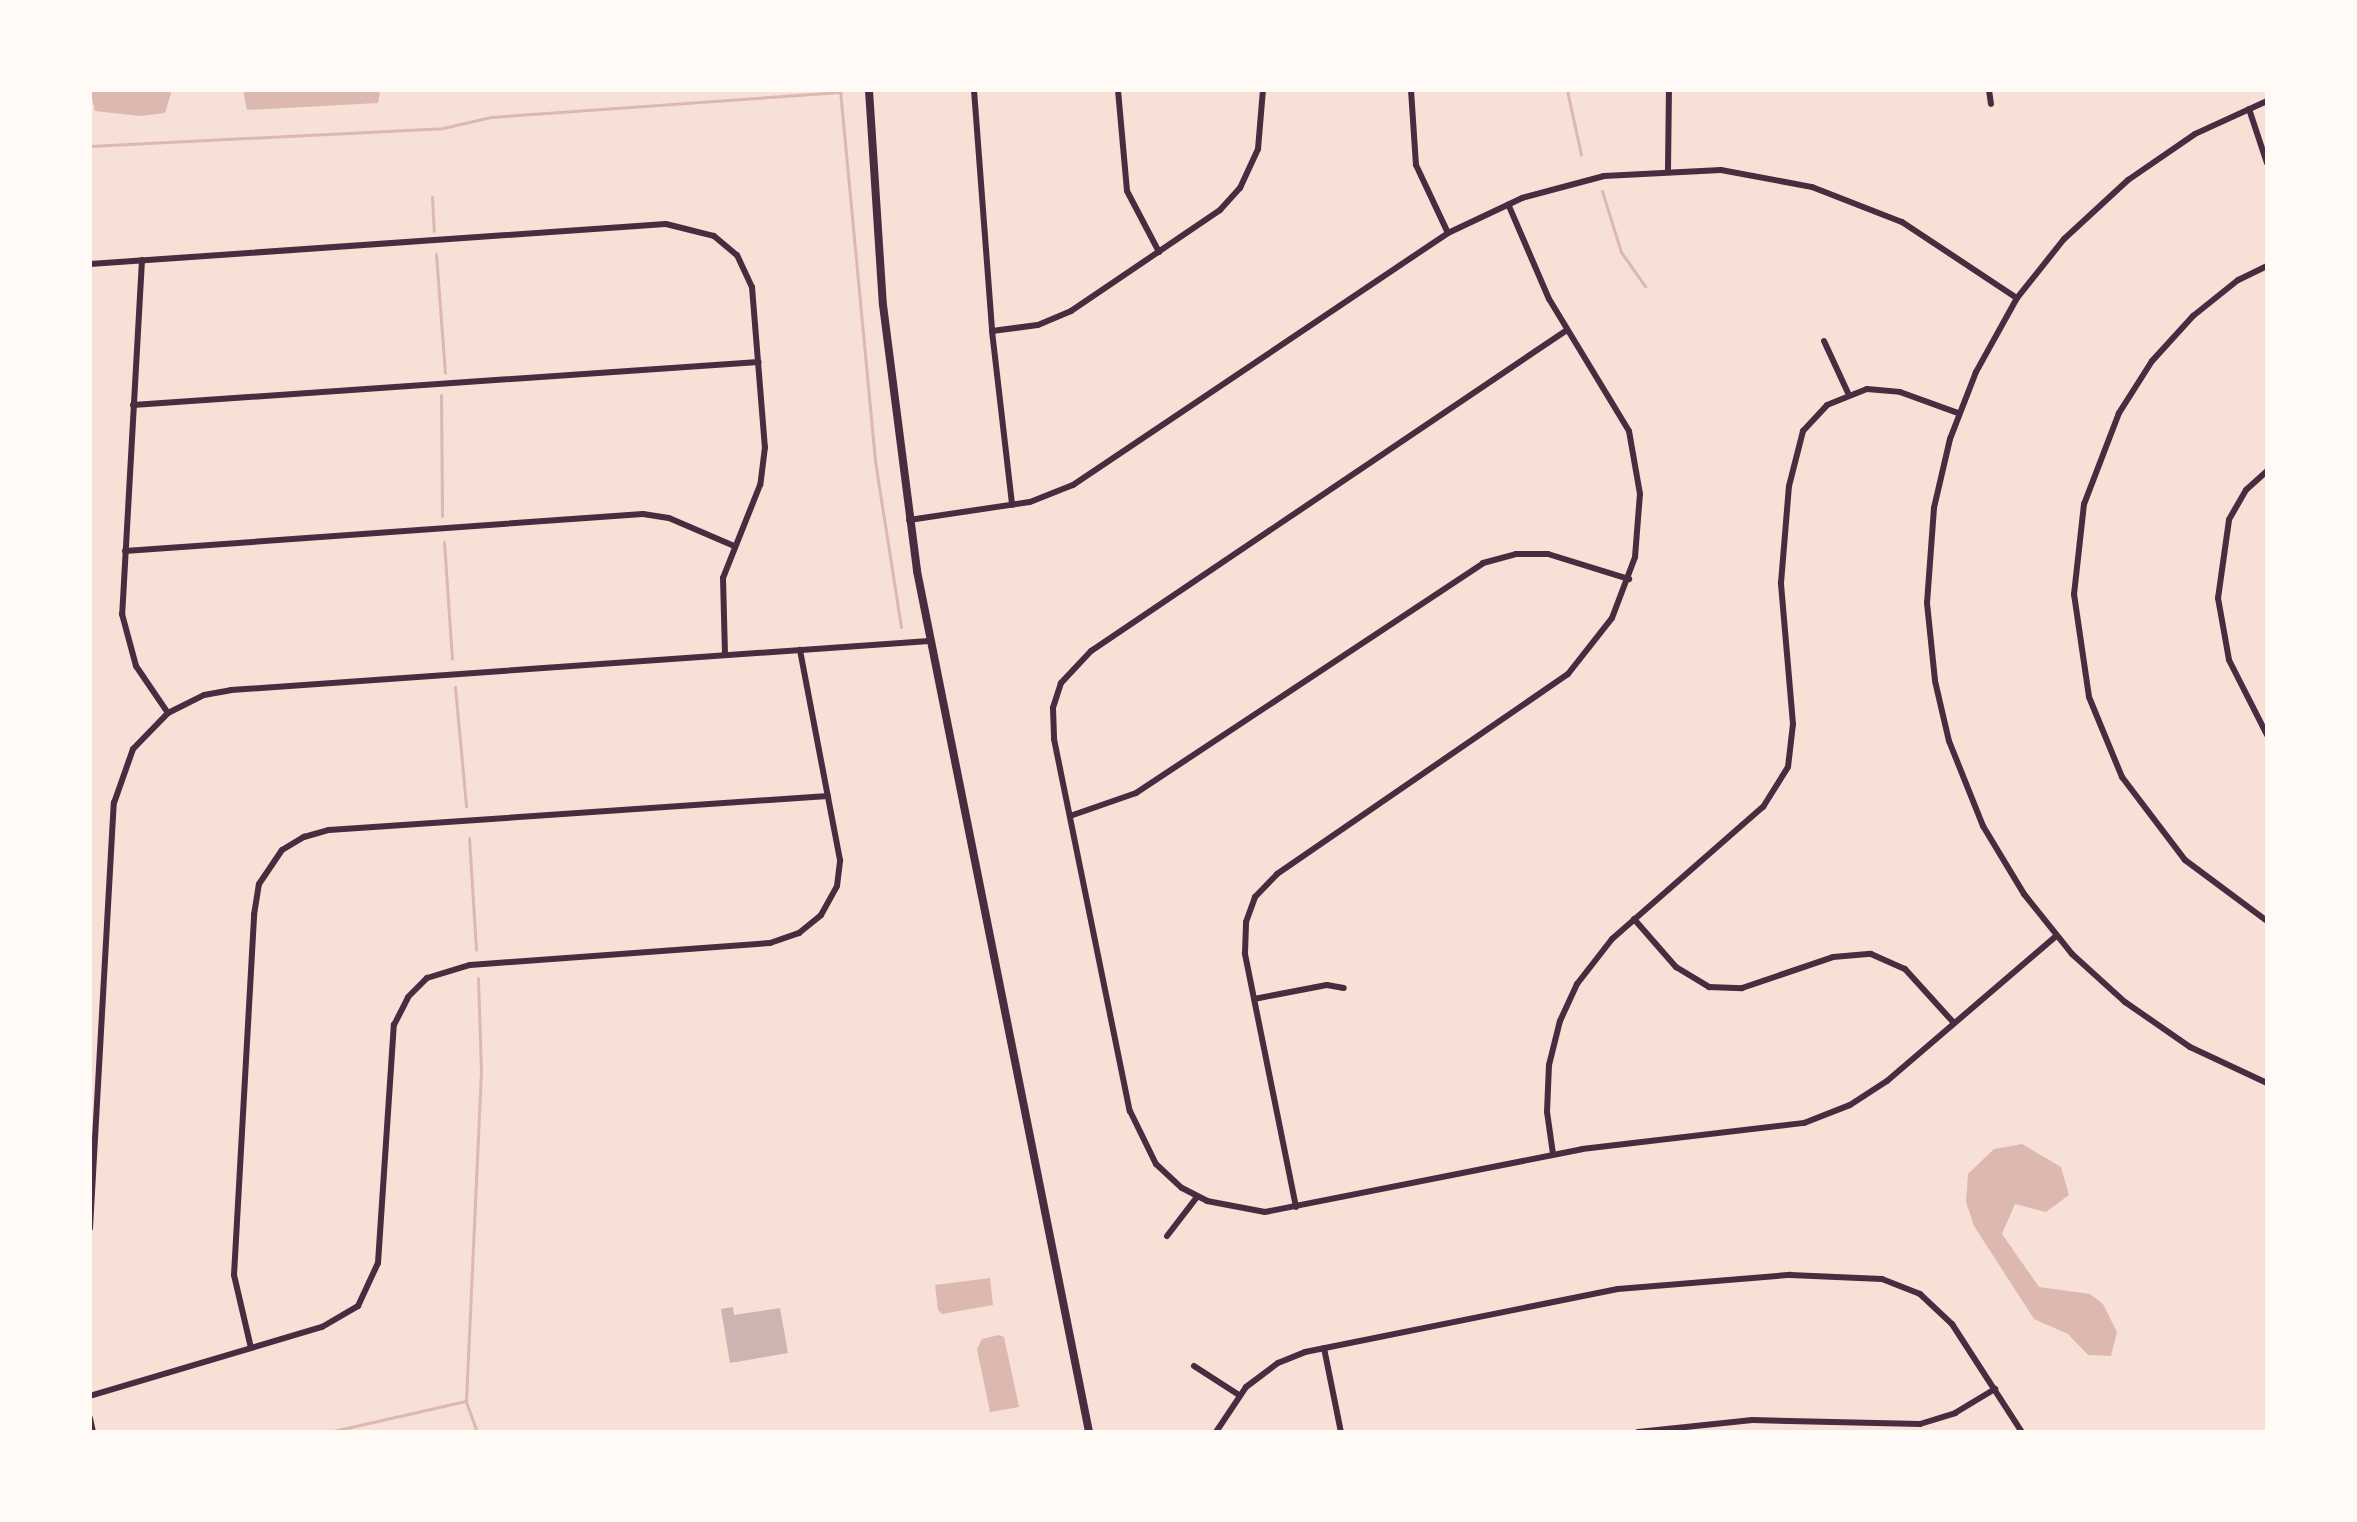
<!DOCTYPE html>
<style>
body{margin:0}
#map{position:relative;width:2357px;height:1522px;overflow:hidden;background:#f7e1d7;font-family:"Sofia Sans Condensed",sans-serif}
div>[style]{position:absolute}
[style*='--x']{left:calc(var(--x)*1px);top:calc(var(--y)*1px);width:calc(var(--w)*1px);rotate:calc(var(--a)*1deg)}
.water>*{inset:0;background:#dcb8b0}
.stream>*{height:3px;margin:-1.5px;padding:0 1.5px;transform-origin:1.5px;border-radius:1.5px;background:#dcb8b0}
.building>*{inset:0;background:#ccb4b1}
.minor>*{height:6px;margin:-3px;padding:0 3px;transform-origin:3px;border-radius:3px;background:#4a2c40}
.tertiary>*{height:8px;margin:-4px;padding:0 4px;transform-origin:4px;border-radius:4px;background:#4a2c40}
span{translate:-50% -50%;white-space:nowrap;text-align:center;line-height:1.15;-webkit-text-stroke:6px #fffaf5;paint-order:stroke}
.frame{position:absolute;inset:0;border:92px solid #fffaf5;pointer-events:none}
</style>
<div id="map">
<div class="water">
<div style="clip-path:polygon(90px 90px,172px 90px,165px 113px,140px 116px,95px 111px)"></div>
<div style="clip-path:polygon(243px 90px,380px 90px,378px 103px,247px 110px)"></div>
<div style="clip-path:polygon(2022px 1144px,2061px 1167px,2069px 1195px,2046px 1212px,2015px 1204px,2002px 1234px,2039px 1287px,2090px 1294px,2103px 1304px,2117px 1332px,2111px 1356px,2088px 1355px,2068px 1334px,2034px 1319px,1974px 1226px,1966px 1202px,1968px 1174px,1994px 1149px)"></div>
<div style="clip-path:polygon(990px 1278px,993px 1305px,942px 1314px,938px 1310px,935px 1285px)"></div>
<div style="clip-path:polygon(999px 1335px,1004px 1337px,1019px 1407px,990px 1412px,977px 1349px,982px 1339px)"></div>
</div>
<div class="stream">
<div style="--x:840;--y:90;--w:373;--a:84.6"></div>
<div style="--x:875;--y:461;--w:168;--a:81.1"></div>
<div style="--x:1567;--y:90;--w:66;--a:77.8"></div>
<div style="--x:90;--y:146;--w:353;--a:-2.9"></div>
<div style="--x:443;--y:128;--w:49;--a:-12.9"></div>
<div style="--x:491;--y:117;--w:351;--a:-4.1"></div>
<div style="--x:1602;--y:191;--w:64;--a:72.7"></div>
<div style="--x:1621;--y:252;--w:42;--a:54.8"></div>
<div style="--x:432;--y:197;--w:34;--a:87"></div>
<div style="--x:436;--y:254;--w:119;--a:85.7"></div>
<div style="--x:441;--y:395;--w:121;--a:89.5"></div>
<div style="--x:444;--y:542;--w:117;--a:86.1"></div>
<div style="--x:455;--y:687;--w:120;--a:84.7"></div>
<div style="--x:469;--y:838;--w:112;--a:86.4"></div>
<div style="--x:329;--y:1432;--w:140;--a:-12.8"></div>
<div style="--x:477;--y:1432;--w:33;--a:-110"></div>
<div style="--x:466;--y:1401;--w:328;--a:-87.4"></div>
<div style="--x:481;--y:1073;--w:95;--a:-91.8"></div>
</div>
<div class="building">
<div style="clip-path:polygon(733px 1307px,734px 1315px,780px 1308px,788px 1353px,730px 1363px,721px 1309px)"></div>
</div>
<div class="minor">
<div style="--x:974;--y:90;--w:242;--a:85.7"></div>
<div style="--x:992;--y:331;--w:175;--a:83.4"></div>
<div style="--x:1118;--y:90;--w:101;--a:84.9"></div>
<div style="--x:1127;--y:191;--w:69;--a:62.3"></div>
<div style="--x:1411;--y:90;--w:75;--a:86.2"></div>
<div style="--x:1416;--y:165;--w:75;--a:64.8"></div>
<div style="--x:1989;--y:90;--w:14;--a:82"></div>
<div style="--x:2267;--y:101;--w:79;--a:155.4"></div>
<div style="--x:2195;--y:134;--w:81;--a:145.5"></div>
<div style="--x:2128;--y:180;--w:87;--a:137.3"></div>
<div style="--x:2064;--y:239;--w:75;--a:128.5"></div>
<div style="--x:2017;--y:298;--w:85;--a:119"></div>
<div style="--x:1976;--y:372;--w:72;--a:111.2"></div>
<div style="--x:1950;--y:439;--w:71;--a:103.1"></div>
<div style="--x:1934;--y:508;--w:95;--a:94.2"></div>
<div style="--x:1927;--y:603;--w:78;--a:84.1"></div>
<div style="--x:1935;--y:681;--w:62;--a:76.9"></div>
<div style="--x:1949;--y:741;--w:92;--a:68.2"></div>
<div style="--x:1983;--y:826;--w:79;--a:58.9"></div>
<div style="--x:2024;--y:894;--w:77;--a:51.3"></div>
<div style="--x:2072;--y:954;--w:72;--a:42.2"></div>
<div style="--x:2125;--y:1002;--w:79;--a:34.7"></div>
<div style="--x:2190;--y:1047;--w:85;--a:25.1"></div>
<div style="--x:2249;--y:109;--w:57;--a:71.6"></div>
<div style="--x:1668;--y:169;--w:79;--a:-89.3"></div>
<div style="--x:142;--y:260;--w:355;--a:93.2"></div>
<div style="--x:122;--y:614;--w:54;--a:74.9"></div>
<div style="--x:136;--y:666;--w:57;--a:55.8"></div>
<div style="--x:90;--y:264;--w:577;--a:-3.97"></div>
<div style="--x:666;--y:224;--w:49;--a:14"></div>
<div style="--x:714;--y:236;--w:30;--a:40"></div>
<div style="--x:737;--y:255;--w:35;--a:65"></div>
<div style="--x:752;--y:287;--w:161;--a:85.4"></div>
<div style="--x:765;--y:447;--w:38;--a:97"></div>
<div style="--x:760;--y:485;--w:100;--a:111.7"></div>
<div style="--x:723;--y:578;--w:77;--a:88.5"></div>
<div style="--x:2267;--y:266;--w:32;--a:154"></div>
<div style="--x:2238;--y:280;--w:58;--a:141.3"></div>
<div style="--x:2193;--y:316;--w:61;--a:132.3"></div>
<div style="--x:2152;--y:361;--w:62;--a:122.4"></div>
<div style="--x:2119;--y:413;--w:97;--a:111"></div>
<div style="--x:2084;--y:504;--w:91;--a:96.3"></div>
<div style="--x:2074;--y:594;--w:104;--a:81.7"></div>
<div style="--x:2089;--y:697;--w:87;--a:67.6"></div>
<div style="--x:2122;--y:777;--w:104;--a:52.8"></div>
<div style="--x:2185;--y:860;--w:102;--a:36.6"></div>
<div style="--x:1567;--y:330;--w:574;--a:146.01"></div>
<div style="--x:1091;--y:651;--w:44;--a:133.2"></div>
<div style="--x:1061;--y:683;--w:26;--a:108"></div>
<div style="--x:1053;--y:708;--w:31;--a:88"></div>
<div style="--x:1054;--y:739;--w:380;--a:78.5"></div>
<div style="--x:1130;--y:1111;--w:59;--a:63.9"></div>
<div style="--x:1156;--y:1164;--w:35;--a:43"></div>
<div style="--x:1182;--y:1188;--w:28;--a:27"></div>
<div style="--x:1207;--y:1201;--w:59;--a:10.7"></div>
<div style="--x:1265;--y:1212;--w:323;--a:-11.2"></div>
<div style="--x:1582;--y:1149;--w:224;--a:-6.7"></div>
<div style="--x:1804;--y:1123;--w:49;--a:-21.4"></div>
<div style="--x:1850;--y:1105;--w:44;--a:-33"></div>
<div style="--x:1887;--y:1081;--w:223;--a:-40.6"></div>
<div style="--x:992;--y:331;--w:46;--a:-7.4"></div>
<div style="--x:1038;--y:325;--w:36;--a:-23"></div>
<div style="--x:1071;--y:311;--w:180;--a:-34.1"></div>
<div style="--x:1220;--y:210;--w:30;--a:-48"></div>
<div style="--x:1240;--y:188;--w:43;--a:-65.2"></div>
<div style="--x:1258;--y:149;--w:59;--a:-85.2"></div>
<div style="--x:1824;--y:341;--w:57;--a:65.2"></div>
<div style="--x:133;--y:405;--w:627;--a:-3.93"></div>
<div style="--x:2267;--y:471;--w:28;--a:138"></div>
<div style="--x:2246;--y:490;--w:34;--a:120"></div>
<div style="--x:2229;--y:520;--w:79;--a:98"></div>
<div style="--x:2218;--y:598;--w:63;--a:79.9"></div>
<div style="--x:2229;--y:660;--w:84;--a:63.1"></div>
<div style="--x:909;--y:520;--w:122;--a:-8.5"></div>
<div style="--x:1030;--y:502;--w:46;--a:-21.6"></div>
<div style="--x:1073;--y:485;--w:452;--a:-33.9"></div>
<div style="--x:1448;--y:233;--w:82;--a:-25.3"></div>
<div style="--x:1522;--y:198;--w:85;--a:-15"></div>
<div style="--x:1604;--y:176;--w:117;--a:-2.9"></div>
<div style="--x:1721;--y:170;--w:93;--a:10.6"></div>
<div style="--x:1812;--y:187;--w:97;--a:21.3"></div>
<div style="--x:1902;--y:222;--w:138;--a:33.5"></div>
<div style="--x:125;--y:551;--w:519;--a:-4.09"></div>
<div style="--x:643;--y:514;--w:26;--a:9"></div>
<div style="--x:669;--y:518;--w:71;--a:23.3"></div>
<div style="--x:1070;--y:816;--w:70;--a:-19.2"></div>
<div style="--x:1136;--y:793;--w:416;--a:-33.5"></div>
<div style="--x:1483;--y:563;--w:34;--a:-15"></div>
<div style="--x:1516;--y:554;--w:32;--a:0"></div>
<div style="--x:1548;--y:554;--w:85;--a:17.2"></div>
<div style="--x:1634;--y:919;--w:64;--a:48.8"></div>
<div style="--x:1676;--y:967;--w:39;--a:31"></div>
<div style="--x:1709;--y:987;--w:33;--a:2"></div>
<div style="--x:1742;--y:988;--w:96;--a:-18.8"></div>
<div style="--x:1833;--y:957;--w:38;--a:-5"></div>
<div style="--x:1871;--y:954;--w:37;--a:24"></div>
<div style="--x:1905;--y:969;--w:73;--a:47.8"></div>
<div style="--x:1254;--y:999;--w:74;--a:-10.9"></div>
<div style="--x:1327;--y:985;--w:17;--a:10"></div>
<div style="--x:1553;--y:1154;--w:42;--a:-98.1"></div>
<div style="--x:1547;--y:1112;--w:47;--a:-87.6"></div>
<div style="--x:1549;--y:1065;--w:45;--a:-76"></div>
<div style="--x:1560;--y:1021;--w:41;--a:-65.3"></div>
<div style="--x:1577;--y:984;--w:57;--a:-52.1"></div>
<div style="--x:1612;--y:939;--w:201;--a:-41.2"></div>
<div style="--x:1763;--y:807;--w:47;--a:-58"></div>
<div style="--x:1788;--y:767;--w:43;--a:-83.4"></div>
<div style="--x:1793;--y:724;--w:142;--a:-94.9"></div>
<div style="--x:1781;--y:583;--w:97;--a:-85.3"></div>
<div style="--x:1789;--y:486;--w:57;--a:-75.7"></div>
<div style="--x:1803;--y:431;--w:35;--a:-47"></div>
<div style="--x:1827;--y:405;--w:43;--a:-21.8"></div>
<div style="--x:1867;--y:389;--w:33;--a:5"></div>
<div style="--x:1900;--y:392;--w:62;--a:19.9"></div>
<div style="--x:1296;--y:1207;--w:259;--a:-101.4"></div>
<div style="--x:1245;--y:953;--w:31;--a:-88"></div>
<div style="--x:1246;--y:922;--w:27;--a:-70"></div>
<div style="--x:1255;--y:897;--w:32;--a:-46"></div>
<div style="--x:1277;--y:874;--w:353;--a:-34.5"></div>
<div style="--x:1568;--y:674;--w:71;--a:-51.8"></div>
<div style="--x:1612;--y:618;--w:65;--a:-69.3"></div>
<div style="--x:1635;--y:557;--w:63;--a:-85.5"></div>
<div style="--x:1640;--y:494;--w:64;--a:-99.9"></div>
<div style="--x:1629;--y:431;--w:154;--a:-121.2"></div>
<div style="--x:1549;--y:299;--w:103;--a:-113.3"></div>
<div style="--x:90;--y:1228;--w:426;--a:-86.8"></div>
<div style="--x:114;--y:803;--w:57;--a:-70.6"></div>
<div style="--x:133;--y:749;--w:50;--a:-45.8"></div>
<div style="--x:168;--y:713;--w:40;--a:-26.6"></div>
<div style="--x:204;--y:695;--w:27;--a:-10"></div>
<div style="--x:231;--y:690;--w:700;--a:-4.02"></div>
<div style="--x:1167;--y:1236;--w:49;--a:-52.4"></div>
<div style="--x:251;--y:1348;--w:75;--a:-103.1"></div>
<div style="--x:234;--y:1275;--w:361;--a:-86.8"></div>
<div style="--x:254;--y:915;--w:31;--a:-81"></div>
<div style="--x:259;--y:884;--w:41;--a:-55.9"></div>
<div style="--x:282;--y:850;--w:26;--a:-31"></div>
<div style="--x:304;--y:837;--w:26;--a:-16"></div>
<div style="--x:329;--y:830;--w:500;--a:-3.9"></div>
<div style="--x:1324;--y:1348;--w:86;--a:78.6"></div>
<div style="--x:1194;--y:1366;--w:54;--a:32.8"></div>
<div style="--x:90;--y:1396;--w:242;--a:-16.6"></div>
<div style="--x:322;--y:1327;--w:42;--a:-30.3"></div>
<div style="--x:358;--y:1306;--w:47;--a:-65.1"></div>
<div style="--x:378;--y:1263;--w:239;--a:-86.2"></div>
<div style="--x:394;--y:1025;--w:31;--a:-63"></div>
<div style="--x:408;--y:997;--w:27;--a:-45"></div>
<div style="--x:427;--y:978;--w:45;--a:-16.8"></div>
<div style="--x:470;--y:965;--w:301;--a:-4.2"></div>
<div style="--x:770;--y:943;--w:31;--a:-19"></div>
<div style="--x:799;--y:933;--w:28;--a:-39"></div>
<div style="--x:821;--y:915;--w:33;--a:-61"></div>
<div style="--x:837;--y:886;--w:26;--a:-83"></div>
<div style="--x:840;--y:860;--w:214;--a:-100.8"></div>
<div style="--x:90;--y:1418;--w:14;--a:78"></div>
<div style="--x:1216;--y:1432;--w:54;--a:-56.3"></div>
<div style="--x:1246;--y:1387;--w:40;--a:-37"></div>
<div style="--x:1278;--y:1363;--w:29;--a:-22"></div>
<div style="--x:1305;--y:1352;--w:319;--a:-11.4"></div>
<div style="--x:1618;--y:1289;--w:173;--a:-4.7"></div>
<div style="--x:1790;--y:1275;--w:92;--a:2.5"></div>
<div style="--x:1882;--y:1279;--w:41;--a:21.5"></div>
<div style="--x:1920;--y:1294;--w:44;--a:43.2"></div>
<div style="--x:1952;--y:1324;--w:129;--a:57.1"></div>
<div style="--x:1638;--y:1432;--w:115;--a:-6"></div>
<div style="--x:1752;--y:1420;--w:168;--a:1.4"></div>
<div style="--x:1920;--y:1424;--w:37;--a:-17"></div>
<div style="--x:1955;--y:1413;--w:47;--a:-31"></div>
</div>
<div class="tertiary">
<div style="--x:869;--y:90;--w:215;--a:86.3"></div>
<div style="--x:883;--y:305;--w:268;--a:82.7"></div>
<div style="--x:917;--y:571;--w:878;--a:78.7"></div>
</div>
<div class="frame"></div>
</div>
